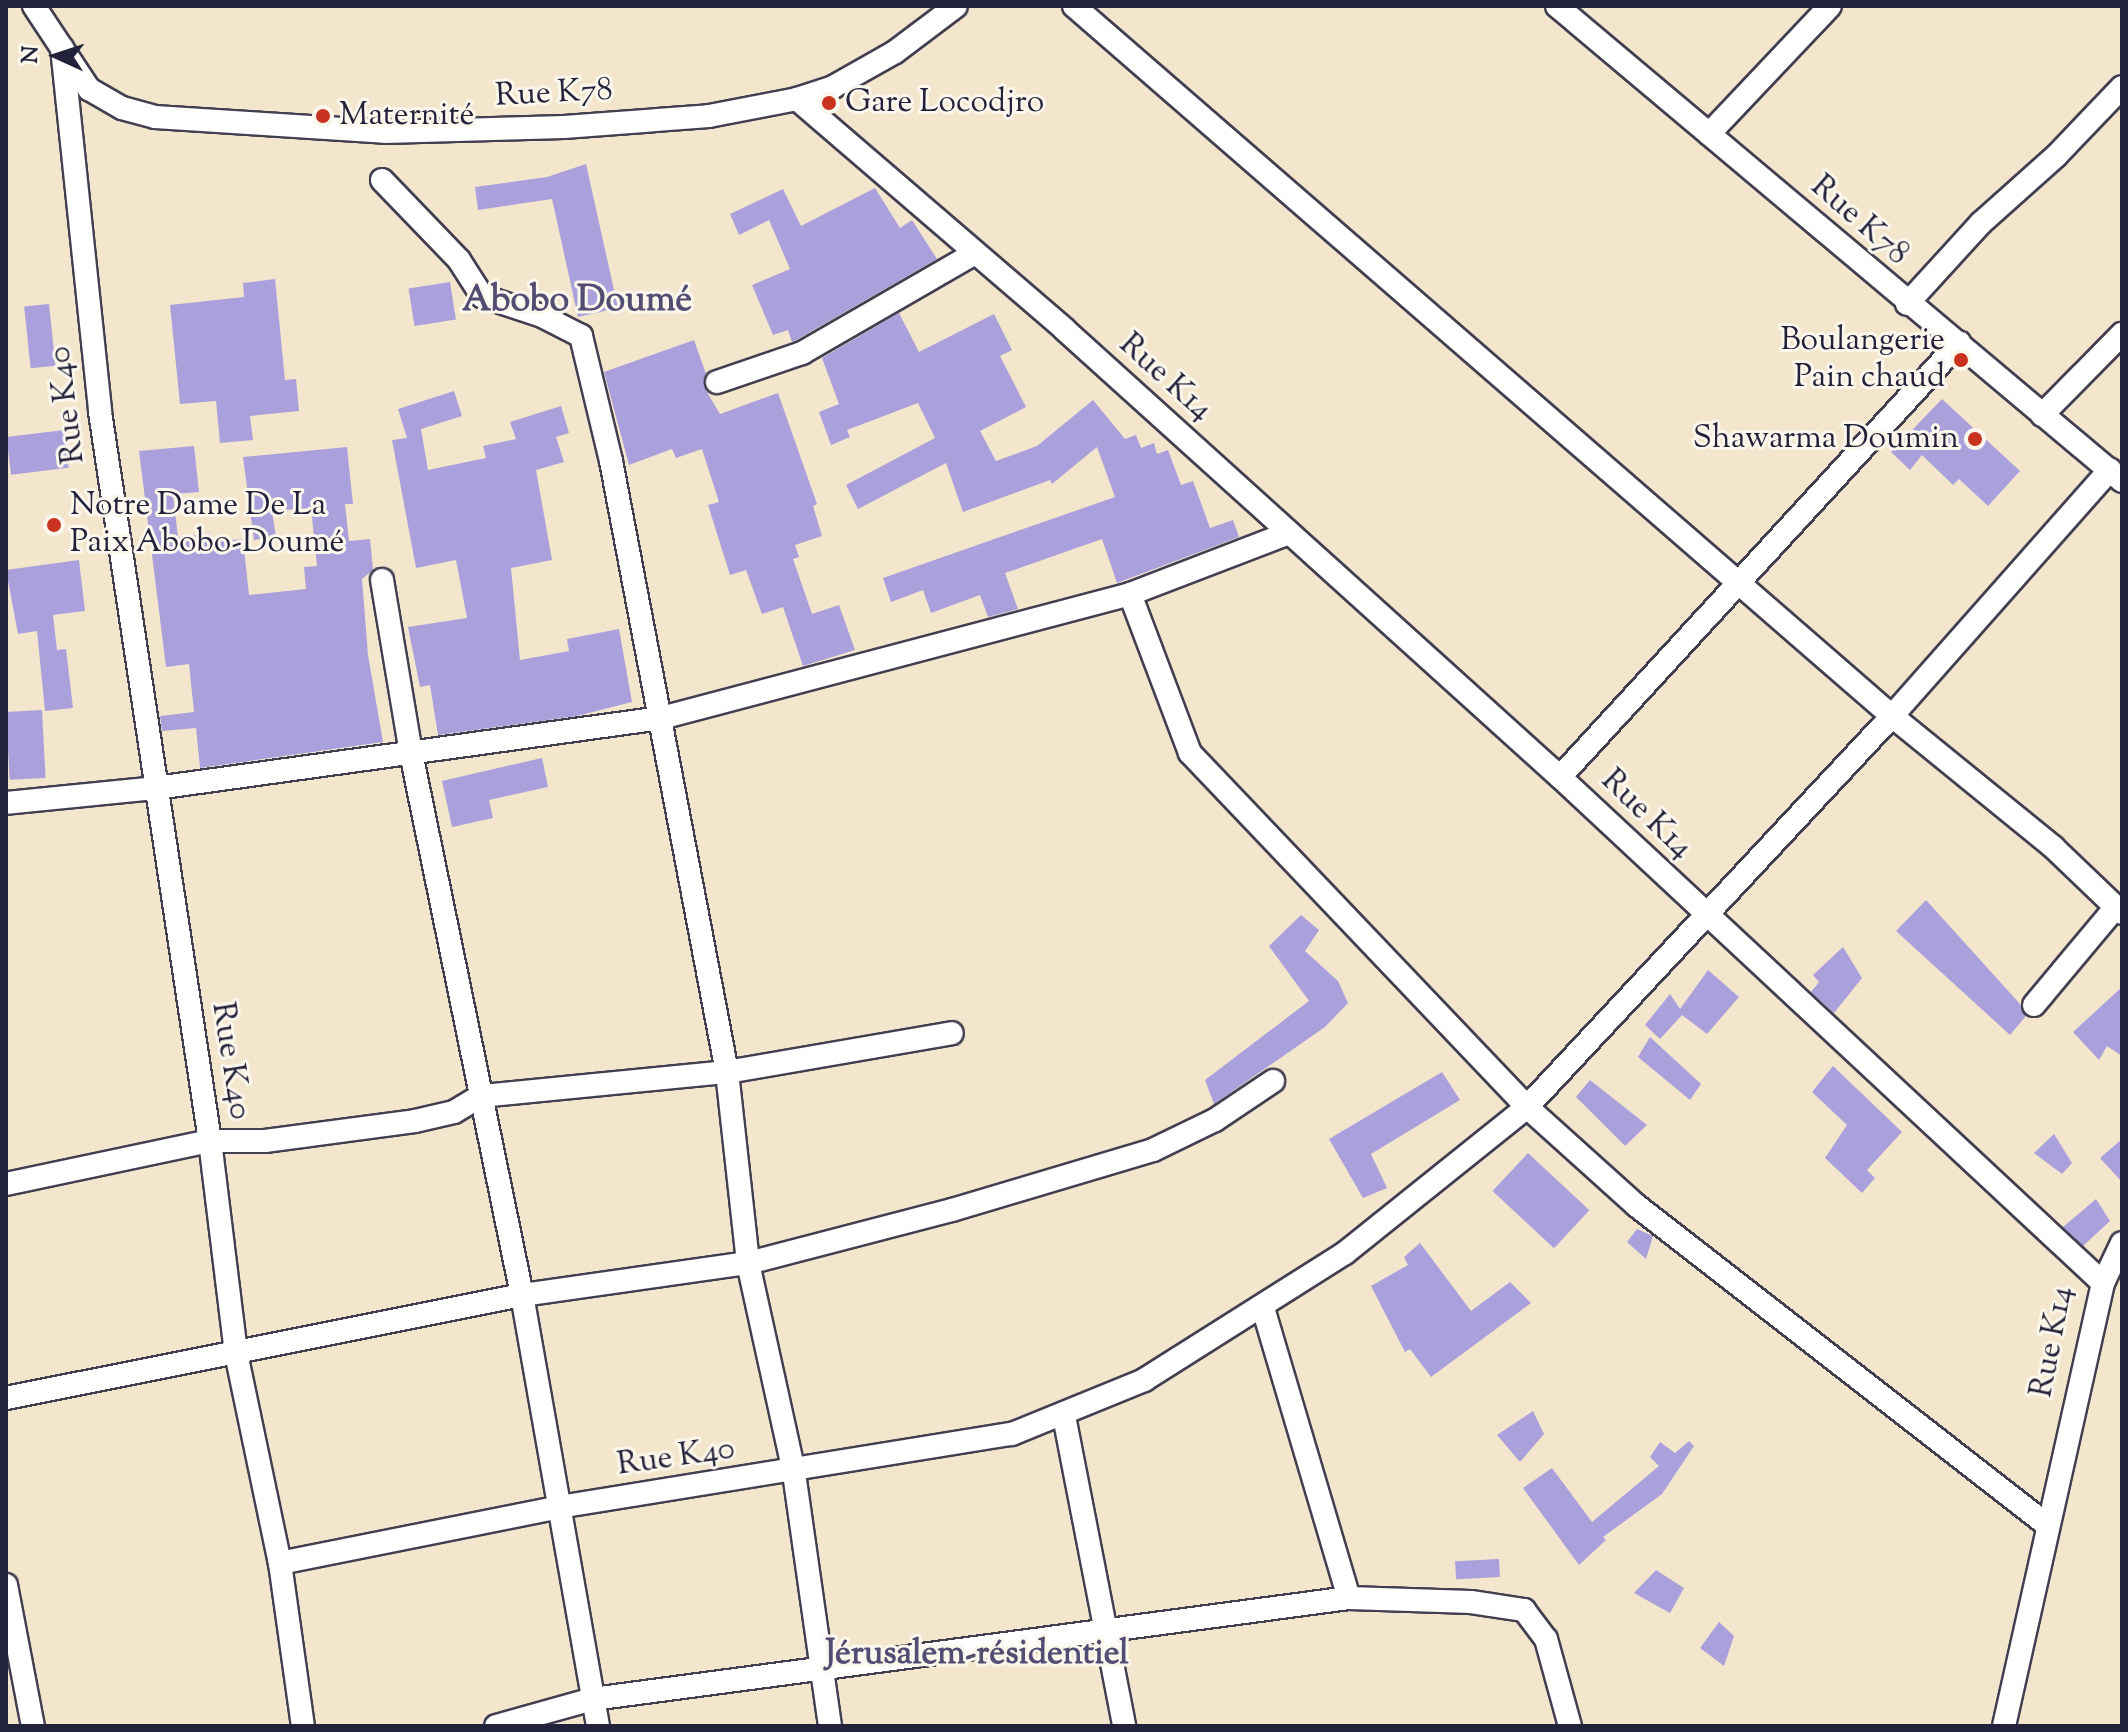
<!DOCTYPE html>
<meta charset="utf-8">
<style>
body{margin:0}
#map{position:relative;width:2128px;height:1732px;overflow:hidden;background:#f4e6cd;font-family:"Sorts Mill Goudy",serif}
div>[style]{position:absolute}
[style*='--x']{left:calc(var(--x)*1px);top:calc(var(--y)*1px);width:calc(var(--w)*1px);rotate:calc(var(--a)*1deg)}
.building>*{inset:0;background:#aaa1dc;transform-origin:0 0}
.roads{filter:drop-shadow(2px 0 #423f51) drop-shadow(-2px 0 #423f51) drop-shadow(0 2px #423f51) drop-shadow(0 -2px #423f51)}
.minor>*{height:22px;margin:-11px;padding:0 11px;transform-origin:11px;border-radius:11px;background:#fff}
.dots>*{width:22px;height:22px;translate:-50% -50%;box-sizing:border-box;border:4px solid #fbf7ec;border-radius:50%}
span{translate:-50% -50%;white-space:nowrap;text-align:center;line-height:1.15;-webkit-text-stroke:6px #fbf7ec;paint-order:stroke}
.street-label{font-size:32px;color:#22223b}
.poi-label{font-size:32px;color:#22223b}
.left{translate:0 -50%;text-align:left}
.right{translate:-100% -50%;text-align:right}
.neighbourhood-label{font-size:34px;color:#524e73;font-weight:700}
.quarter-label{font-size:36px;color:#524e73;font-weight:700}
.frame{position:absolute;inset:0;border:8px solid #22223b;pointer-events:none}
.north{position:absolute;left:16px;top:16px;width:80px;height:80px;-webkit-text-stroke:6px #fbf7ec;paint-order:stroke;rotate:273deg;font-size:22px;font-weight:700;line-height:32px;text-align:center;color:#22223b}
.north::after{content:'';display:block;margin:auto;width:28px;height:36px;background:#22223b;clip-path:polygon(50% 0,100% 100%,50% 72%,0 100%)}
</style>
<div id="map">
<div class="building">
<div style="clip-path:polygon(586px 164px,618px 308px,578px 317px,552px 199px,478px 210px,475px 187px,547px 177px)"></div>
<div style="clip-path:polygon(875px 188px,900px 228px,912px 220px,937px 259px,796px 340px,792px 342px,788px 330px,773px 335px,752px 285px,790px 269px,769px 220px,739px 235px,730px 214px,783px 189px,801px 226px)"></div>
<div style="clip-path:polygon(275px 279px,285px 380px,296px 379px,299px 411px,250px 416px,253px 440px,220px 443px,216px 401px,180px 404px,170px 305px,244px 297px,243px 283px)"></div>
<div style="left:450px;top:282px;width:38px;height:42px;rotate:81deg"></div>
<div style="left:49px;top:304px;width:62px;height:25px;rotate:84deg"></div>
<div style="clip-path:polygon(899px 313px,919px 352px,994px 314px,1012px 350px,1000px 356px,1026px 407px,980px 431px,996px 461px,1037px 446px,1093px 400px,1125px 439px,1136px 435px,1141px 448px,1154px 443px,1157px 454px,1168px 450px,1181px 485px,1193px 481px,1210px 528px,1233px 520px,1239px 537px,1117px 583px,1102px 539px,1005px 573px,1018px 609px,988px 617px,980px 595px,931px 613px,923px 590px,891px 602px,883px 578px,1115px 497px,1097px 447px,1052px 484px,1050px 480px,963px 512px,946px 463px,858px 509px,846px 485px,935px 438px,918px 403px,847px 430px,850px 437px,831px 445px,819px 412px,839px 404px,822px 358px)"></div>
<div style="clip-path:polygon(694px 340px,706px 374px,704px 387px,720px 414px,778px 393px,817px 504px,813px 506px,822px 536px,795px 545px,799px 557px,793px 559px,812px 614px,839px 605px,855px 650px,803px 666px,783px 607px,762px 614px,746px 570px,730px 575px,708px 505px,719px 502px,702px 449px,676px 458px,672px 449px,629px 465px,604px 372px)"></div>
<div style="clip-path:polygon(454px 391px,462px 416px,421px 429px,428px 470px,486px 458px,483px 446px,516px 439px,510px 422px,561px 406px,569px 433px,556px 437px,564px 462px,536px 470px,552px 560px,511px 568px,520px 660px,569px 651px,567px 639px,619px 629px,632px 702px,577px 716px,438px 735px,430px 685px,420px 687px,408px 627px,467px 618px,456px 560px,416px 568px,392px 440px,407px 438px,398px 409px)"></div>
<div style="clip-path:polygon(1942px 399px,2020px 471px,1988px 506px,1959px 479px,1953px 485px,1922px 455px,1910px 470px,1891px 452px)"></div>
<div style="left:64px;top:430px;width:38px;height:58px;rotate:83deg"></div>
<div style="clip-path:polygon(194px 446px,199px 492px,173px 494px,178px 537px,210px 534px,211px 542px,243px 539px,249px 595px,306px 589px,304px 567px,317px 566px,311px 508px,272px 511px,276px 537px,254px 540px,243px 457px,347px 447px,353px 504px,345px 504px,349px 541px,370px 539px,373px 570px,362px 579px,368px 655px,383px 742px,200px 768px,196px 728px,162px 731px,160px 716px,194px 712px,189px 664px,166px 667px,139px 451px)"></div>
<div style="clip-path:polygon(79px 560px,85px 611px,53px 615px,57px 650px,66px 649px,73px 708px,45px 711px,37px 631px,18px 634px,6px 570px)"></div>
<div style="left:42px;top:710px;width:68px;height:36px;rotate:87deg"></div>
<div style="clip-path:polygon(542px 758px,548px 787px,489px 800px,493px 818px,452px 827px,442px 781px)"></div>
<div style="clip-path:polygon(1926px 900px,2020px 1004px,2026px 1016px,2010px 1035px,1896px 931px)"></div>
<div style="clip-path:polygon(1301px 915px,1319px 930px,1305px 951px,1338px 981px,1348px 1003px,1325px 1027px,1214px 1104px,1205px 1080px,1309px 1001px,1269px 946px)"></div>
<div style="clip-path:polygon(1843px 947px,1862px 978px,1834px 1013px,1811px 992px,1819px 982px,1813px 975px)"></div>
<div style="clip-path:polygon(1708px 970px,1739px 997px,1707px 1034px,1682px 1015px,1660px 1039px,1645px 1025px,1670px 994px,1680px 1009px)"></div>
<div style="clip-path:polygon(2122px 987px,2122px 1056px,2107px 1046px,2099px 1060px,2073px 1032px)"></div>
<div style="clip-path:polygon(1650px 1037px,1701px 1084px,1690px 1100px,1638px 1057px)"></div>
<div style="clip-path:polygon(1833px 1066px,1902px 1132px,1867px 1170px,1875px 1178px,1862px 1193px,1825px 1158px,1847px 1125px,1812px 1092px)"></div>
<div style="clip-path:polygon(1442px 1072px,1460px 1100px,1371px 1154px,1387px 1188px,1363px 1198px,1329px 1139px)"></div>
<div style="clip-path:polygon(1590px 1080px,1647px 1125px,1625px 1146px,1576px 1097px)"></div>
<div style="clip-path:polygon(2054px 1134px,2072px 1163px,2062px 1174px,2034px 1153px)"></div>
<div style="clip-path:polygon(2122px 1139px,2122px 1182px,2100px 1158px)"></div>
<div style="left:1528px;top:1153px;width:84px;height:52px;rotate:43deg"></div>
<div style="clip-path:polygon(2096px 1199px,2110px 1221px,2083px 1246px,2063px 1227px)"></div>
<div style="clip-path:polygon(1637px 1229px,1653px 1236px,1646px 1259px,1627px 1242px)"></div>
<div style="clip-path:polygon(1420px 1243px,1471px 1311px,1510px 1282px,1531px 1303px,1431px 1377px,1410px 1349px,1405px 1352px,1371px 1286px,1408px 1265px,1404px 1257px)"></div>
<div style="clip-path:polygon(1533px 1411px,1544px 1434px,1520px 1462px,1497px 1435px)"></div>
<div style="clip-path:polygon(1689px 1441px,1694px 1446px,1662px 1494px,1603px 1537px,1606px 1540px,1579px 1565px,1523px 1488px,1552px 1468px,1592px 1522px,1659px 1466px,1650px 1457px,1660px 1442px,1675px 1453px)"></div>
<div style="left:1499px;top:1559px;width:18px;height:44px;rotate:87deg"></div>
<div style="clip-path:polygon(1656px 1570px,1684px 1588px,1670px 1613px,1634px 1593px)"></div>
<div style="clip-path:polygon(1719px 1622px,1734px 1636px,1724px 1666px,1700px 1648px)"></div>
</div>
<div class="roads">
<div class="minor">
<div style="--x:34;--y:6;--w:100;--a:56.5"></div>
<div style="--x:89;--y:89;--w:38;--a:30"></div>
<div style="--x:122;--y:108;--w:34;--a:15"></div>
<div style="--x:155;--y:117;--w:230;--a:3.7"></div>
<div style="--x:385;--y:132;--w:179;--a:-1.6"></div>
<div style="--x:564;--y:127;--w:145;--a:-4.3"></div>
<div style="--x:709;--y:116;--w:90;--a:-10.9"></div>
<div style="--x:797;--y:99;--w:38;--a:-18"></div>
<div style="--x:833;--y:87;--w:71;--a:-29.4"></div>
<div style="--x:895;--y:52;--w:76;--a:-37"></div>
<div style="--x:1074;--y:6;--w:1083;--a:40.96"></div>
<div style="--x:1892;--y:716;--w:208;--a:39.1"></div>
<div style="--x:2053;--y:847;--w:95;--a:43.7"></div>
<div style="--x:1557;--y:6;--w:738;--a:40.05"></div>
<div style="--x:62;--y:48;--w:366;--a:84"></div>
<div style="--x:100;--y:412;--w:737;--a:81.42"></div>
<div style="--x:210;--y:1141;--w:214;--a:83"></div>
<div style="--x:236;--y:1353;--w:215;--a:78.2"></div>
<div style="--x:280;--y:1563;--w:285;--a:-11.3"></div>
<div style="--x:559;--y:1507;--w:459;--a:-9.2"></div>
<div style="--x:1012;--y:1434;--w:143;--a:-22.2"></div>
<div style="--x:1144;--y:1380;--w:238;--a:-32.3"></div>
<div style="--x:1345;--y:1253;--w:233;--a:-38.7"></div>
<div style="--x:1527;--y:1107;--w:535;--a:-46.97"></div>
<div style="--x:1892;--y:716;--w:329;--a:-48.5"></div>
<div style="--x:797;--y:99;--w:352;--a:40.7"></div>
<div style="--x:1064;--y:329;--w:668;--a:42.09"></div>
<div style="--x:1560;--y:777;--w:742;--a:42.98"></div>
<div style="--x:2103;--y:1283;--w:454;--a:102.6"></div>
<div style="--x:1709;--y:134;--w:176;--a:-46.6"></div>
<div style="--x:382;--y:180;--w:111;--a:46.1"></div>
<div style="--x:459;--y:260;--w:43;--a:57.4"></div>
<div style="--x:482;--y:296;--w:63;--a:18.4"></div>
<div style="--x:542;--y:316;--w:44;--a:27.1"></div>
<div style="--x:581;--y:336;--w:129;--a:76.5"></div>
<div style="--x:611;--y:461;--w:622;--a:79.25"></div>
<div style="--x:727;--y:1072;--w:192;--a:83.7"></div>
<div style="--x:748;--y:1263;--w:215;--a:77.6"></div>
<div style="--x:794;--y:1473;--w:256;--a:81.9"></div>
<div style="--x:1907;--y:304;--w:110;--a:-47.6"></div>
<div style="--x:1981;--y:223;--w:101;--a:-41.8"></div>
<div style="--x:2056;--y:156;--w:95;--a:-46.3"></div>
<div style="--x:717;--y:382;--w:90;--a:-18.8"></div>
<div style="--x:802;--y:353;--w:200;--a:-30"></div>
<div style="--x:2042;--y:415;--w:114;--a:-45.4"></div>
<div style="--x:382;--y:580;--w:175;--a:80.5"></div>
<div style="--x:411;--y:753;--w:553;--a:78.43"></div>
<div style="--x:522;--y:1295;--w:438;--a:80"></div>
<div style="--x:1130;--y:594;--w:170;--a:69.3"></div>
<div style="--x:1190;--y:753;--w:489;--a:46.4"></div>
<div style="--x:1527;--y:1107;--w:148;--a:42"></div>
<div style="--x:1637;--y:1206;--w:519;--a:37.88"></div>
<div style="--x:1560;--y:777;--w:590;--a:-47.41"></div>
<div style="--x:6;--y:803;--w:151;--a:-5.7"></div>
<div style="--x:156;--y:788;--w:510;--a:-7.89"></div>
<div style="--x:661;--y:718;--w:485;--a:-14.8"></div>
<div style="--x:1130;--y:594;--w:170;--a:-21"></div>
<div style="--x:2034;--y:1005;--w:128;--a:-50.1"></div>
<div style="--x:6;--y:1184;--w:208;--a:-11.9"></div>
<div style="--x:210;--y:1141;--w:55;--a:0"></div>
<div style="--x:265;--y:1141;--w:151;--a:-7.6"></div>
<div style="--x:415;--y:1121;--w:40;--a:-13"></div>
<div style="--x:454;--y:1112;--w:31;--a:-31"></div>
<div style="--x:481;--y:1096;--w:247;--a:-5.6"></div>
<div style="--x:727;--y:1072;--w:228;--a:-9.8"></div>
<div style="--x:2103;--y:1283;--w:44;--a:-64.6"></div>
<div style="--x:1263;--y:1308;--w:302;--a:73.5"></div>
<div style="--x:1349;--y:1598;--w:122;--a:1.9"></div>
<div style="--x:1471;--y:1602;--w:54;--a:8.6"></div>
<div style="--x:1524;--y:1610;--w:36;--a:53"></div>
<div style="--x:1546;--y:1639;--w:90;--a:74.6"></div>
<div style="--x:6;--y:1398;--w:526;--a:-11.29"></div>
<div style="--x:522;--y:1295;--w:228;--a:-8.1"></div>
<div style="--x:748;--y:1263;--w:211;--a:-14.6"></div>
<div style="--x:952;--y:1210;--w:210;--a:-16.6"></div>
<div style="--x:1153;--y:1150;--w:69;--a:-25.8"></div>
<div style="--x:1215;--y:1120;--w:70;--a:-33.9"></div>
<div style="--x:1064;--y:1416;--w:316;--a:79"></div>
<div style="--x:280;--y:1563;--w:165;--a:82"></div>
<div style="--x:6;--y:1585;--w:144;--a:79.2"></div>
<div style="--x:496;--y:1726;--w:101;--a:-15.6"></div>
<div style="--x:593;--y:1699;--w:763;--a:-7.61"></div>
</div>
</div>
<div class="dots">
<div style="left:829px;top:103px;background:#c8321e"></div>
<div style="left:323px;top:116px;background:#c8321e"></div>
<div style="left:1961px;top:360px;background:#c8321e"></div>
<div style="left:1975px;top:439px;background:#c8321e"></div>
<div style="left:54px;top:525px;background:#c8321e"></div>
</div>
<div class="street-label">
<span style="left:554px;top:94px;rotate:-3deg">Rue K78</span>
<span style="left:1859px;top:221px;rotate:41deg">Rue K78</span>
<span style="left:1165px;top:378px;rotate:42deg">Rue K14</span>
<span style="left:68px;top:405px;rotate:-97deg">Rue K40</span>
<span style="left:1646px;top:815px;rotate:44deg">Rue K14</span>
<span style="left:230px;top:1061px;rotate:81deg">Rue K40</span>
<span style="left:2053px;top:1342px;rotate:-79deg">Rue K14</span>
<span style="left:676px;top:1458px;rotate:-8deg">Rue K40</span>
</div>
<div class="poi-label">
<span class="left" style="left:845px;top:103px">Gare Locodjro</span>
<span class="left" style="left:339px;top:116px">Maternité</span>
<span class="right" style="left:1945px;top:360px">Boulangerie<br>Pain chaud</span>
<span class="right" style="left:1959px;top:439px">Shawarma Doumin</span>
<span class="left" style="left:70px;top:525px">Notre Dame De La<br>Paix Abobo-Doumé</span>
</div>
<div class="neighbourhood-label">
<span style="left:977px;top:1655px">Jérusalem-résidentiel</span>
</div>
<div class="quarter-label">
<span style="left:577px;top:302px">Abobo Doumé</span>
</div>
<div class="frame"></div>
<div class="north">N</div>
</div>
